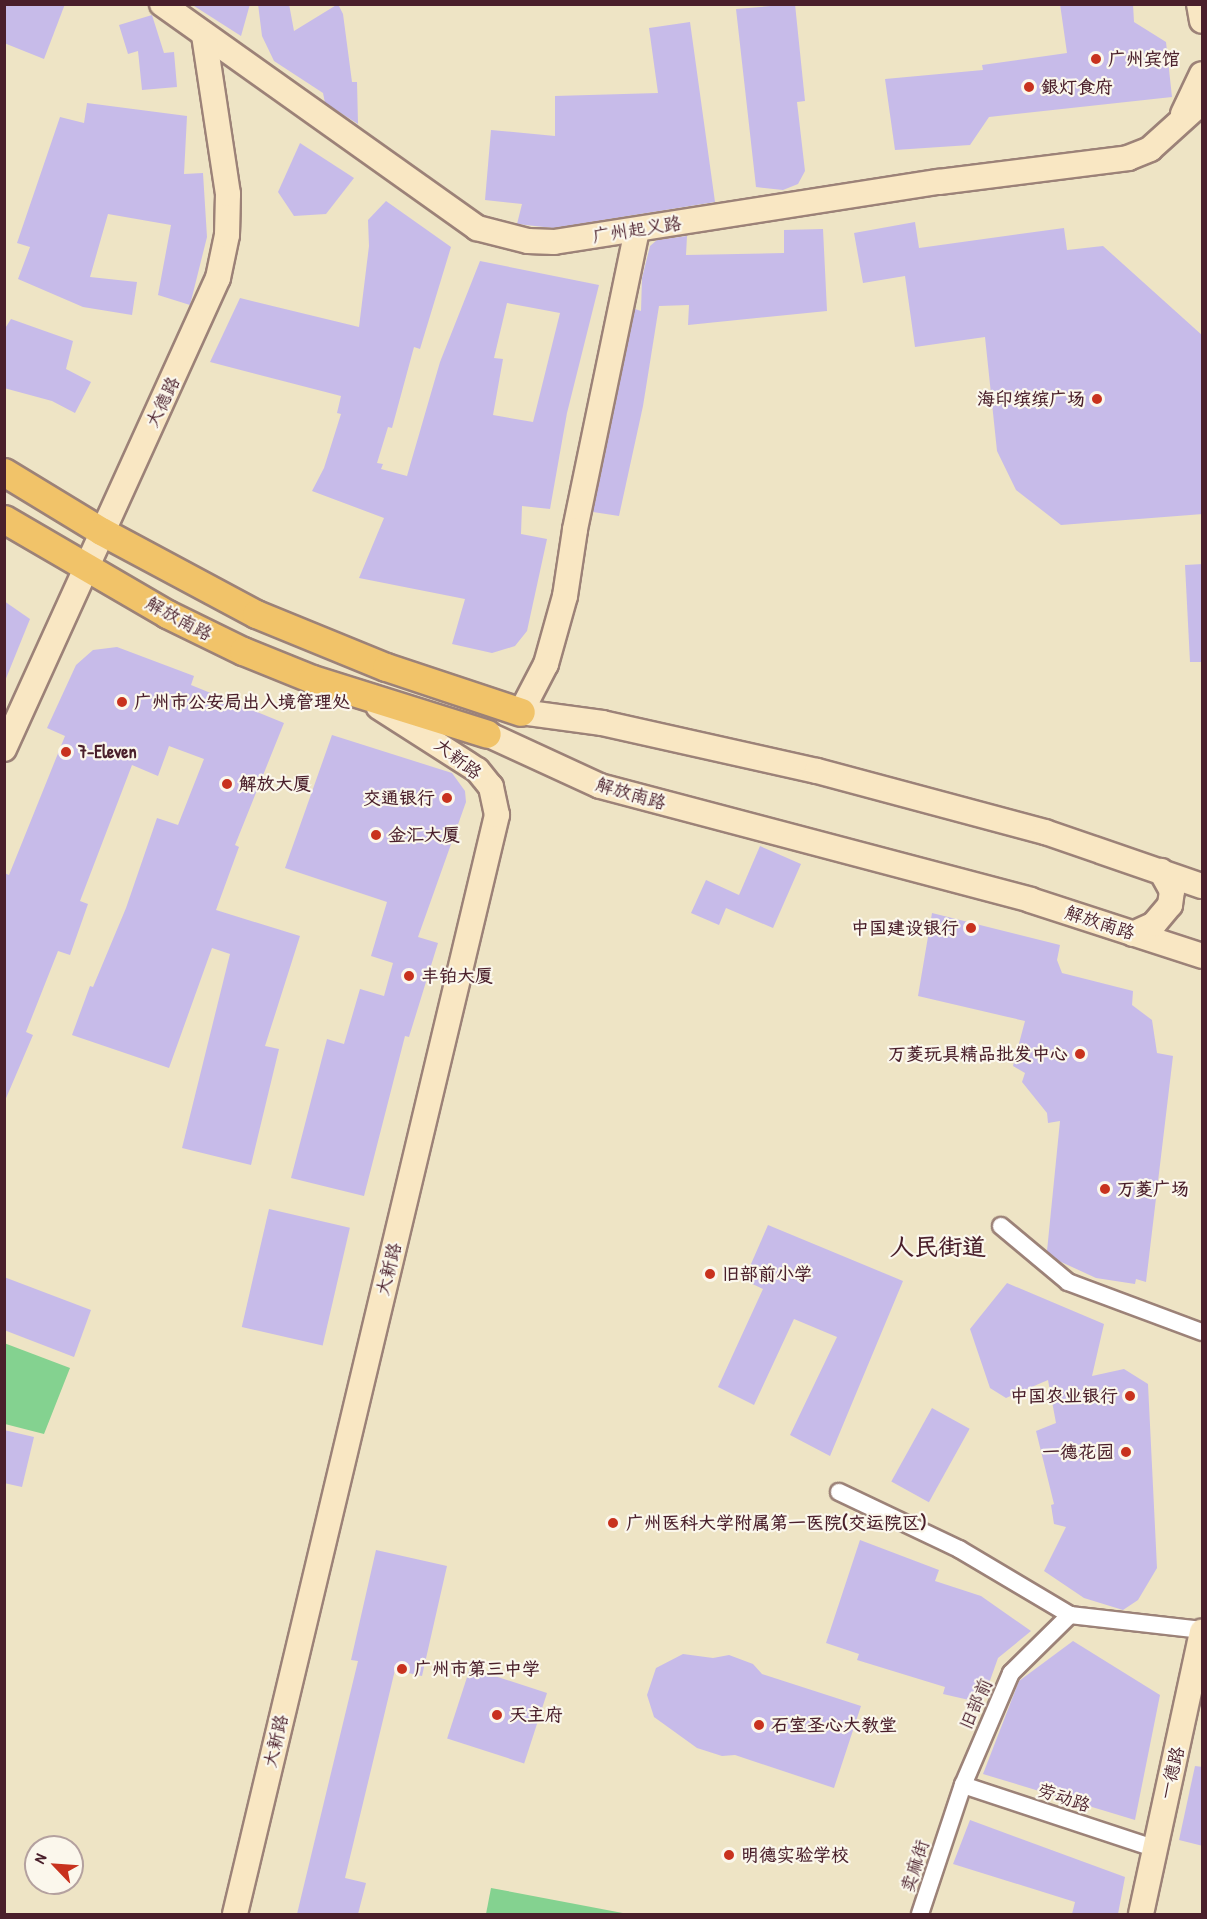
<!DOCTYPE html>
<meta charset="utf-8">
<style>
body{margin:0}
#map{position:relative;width:1207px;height:1919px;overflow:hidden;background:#eee4c5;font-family:"Patrick Hand","LXGW WenKai TC",sans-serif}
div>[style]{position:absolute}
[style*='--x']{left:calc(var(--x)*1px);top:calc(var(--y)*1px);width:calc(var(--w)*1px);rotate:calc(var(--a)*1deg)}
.green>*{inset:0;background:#84d290}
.building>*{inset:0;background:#c7bbe9;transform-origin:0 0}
.roads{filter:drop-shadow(2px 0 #9c8278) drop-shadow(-2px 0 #9c8278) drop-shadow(0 2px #9c8278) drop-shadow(0 -2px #9c8278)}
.street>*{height:16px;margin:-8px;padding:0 8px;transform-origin:8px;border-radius:8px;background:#fff}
.secondary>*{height:24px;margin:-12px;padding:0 12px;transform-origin:12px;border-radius:12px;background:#f9e7c3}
.primary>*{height:27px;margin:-13.5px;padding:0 13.5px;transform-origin:13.5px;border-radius:13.5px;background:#f1c369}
.dots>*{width:16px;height:16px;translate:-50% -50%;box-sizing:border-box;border:3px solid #fbf7ec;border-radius:50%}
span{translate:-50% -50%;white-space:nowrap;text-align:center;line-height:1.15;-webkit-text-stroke:4.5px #fbf7ec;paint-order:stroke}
.poi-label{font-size:18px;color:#4a1f2b;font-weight:700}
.left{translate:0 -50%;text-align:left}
.right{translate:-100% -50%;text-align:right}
.street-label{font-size:18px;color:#4a1f2b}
.district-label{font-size:24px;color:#4a1f2b;font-weight:700}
.frame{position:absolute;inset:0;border:6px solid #4a1f2b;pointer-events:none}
.north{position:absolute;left:24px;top:1835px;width:60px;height:60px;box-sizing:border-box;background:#fbf7ec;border:2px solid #b4a19f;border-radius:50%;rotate:295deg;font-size:16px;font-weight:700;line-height:24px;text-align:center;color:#4a1f2b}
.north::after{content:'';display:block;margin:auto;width:21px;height:27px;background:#c8321e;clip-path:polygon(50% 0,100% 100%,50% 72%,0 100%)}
</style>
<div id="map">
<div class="green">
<div style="clip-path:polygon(4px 1343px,70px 1368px,44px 1434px,5px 1424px)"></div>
<div style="clip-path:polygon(491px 1888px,628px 1914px,486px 1914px)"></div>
</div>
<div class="building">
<div style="clip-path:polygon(4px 4px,65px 4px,44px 59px,4px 43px)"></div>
<div style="clip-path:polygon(191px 4px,250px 4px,241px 36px)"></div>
<div style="clip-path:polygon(258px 4px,289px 4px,294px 31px,338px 4px,343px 14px,352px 82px,357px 82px,358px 124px,325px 103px,323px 93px,274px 61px,262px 36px)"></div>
<div style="clip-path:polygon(795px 4px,805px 101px,797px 102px,805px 171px,798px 184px,783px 190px,756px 187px,736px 9px)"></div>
<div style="clip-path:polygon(1060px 4px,1133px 4px,1134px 22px,1166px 42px,1172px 97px,989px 117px,970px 145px,895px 150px,885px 79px,983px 70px,982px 65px,1067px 53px)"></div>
<div style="clip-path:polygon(152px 15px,164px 53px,174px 52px,177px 87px,142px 90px,138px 51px,128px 54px,119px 25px)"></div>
<div style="clip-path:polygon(690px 22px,715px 202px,553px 228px,517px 224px,522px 204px,485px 200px,491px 130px,555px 136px,555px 96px,658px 93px,649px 28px)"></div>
<div style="clip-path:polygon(87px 103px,187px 116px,184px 174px,203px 173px,207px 237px,190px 305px,158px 295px,171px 225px,108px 214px,90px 277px,137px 282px,132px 315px,83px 307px,18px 279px,30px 247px,17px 243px,60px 117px,84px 123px)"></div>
<div style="clip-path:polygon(300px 143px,354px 178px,326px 214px,294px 216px,278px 192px)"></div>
<div style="clip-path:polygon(evenodd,386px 201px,451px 247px,420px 349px,414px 347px,392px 428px,388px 427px,377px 463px,383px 464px,381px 469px,407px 476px,440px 362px,480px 261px,599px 285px,567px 413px,550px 509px,522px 506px,521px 534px,547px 539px,527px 631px,515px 646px,492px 653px,452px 644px,465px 599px,359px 578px,384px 518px,312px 491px,324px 468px,341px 414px,337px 413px,341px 396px,210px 362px,240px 298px,359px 327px,369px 246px,368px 220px,386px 201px,507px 303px,560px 313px,533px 422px,493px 415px,503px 359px,494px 358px,507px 303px)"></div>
<div style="clip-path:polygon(915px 222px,919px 248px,1064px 228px,1067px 250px,1103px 246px,1203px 336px,1203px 514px,1061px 525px,1016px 490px,997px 451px,985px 337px,915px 347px,905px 276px,863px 283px,854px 233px)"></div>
<div style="clip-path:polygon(823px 229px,827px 311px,688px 325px,689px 305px,659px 306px,643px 406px,619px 516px,593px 512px,635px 309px,641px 311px,642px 278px,650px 246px,657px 240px,687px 236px,686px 255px,784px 253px,784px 230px)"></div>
<div style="clip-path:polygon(11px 319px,73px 341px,66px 369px,91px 382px,75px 413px,52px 401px,4px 388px,4px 330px)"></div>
<div style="clip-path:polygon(1203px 564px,1203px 662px,1190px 662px,1185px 565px)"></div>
<div style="clip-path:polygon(4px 601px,30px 619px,5px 681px,4px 681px)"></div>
<div style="clip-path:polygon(117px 647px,194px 676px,191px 685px,284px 723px,235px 845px,239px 847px,216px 910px,300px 936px,265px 1046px,279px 1049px,251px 1165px,182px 1148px,230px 954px,212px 948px,169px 1068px,72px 1035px,90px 986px,93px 987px,126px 908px,157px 818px,178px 825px,204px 759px,169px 746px,158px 776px,132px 765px,80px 901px,88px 904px,70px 955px,58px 951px,26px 1032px,33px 1035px,4px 1103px,4px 873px,9px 875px,65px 736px,47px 728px,76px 665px,93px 650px)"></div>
<div style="clip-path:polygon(332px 735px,452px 773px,465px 791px,466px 802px,418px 937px,438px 943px,409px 1037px,405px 1036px,364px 1196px,291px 1178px,327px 1039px,344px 1044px,360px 989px,384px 996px,393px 963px,371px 956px,387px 902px,285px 868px)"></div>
<div style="clip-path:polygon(760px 846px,801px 864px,773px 928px,726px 908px,719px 925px,691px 913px,706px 880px,739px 895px)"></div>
<div style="clip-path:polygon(932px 913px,1060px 945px,1057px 960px,1062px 973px,1133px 991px,1132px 1005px,1152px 1020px,1157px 1053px,1173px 1056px,1146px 1282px,1136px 1279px,1135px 1284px,1096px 1278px,1059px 1261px,1047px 1251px,1060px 1121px,1048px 1123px,1047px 1113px,1022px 1082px,1025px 1073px,1013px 1066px,1025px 1021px,918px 996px)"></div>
<div style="left:269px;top:1209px;width:83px;height:121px;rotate:13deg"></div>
<div style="clip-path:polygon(768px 1225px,903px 1281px,830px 1456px,790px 1435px,837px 1337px,794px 1319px,754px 1405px,718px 1387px,763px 1289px,744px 1280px)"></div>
<div style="clip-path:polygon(4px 1277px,91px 1310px,74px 1357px,4px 1330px)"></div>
<div style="clip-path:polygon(1007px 1283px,1104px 1324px,1092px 1376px,1124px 1369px,1148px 1384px,1157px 1568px,1138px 1600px,1123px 1610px,1084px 1598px,1044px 1571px,1066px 1527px,1054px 1524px,1051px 1505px,1054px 1504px,1036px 1431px,1056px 1423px,1048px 1380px,1006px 1398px,990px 1388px,970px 1329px)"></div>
<div style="left:932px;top:1408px;width:43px;height:84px;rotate:29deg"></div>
<div style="clip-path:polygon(4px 1430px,34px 1437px,22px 1487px,4px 1483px)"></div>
<div style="clip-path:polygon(860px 1540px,939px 1570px,935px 1581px,981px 1596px,1031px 1631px,998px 1658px,982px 1703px,943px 1694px,945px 1687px,857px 1660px,859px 1654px,826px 1643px)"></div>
<div style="clip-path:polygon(376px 1550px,447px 1566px,422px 1676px,395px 1670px,345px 1878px,366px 1883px,358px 1914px,297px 1914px,358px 1661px,351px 1660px)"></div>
<div style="clip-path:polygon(1073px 1641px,1160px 1695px,1135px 1820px,983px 1774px,1019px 1681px)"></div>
<div style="clip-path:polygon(683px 1654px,713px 1658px,729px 1655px,753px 1664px,762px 1674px,861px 1706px,834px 1788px,735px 1755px,722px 1756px,697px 1748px,654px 1717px,647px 1695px,656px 1668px)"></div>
<div style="left:470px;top:1668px;width:81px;height:74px;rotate:18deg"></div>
<div style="clip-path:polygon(1195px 1766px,1203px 1767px,1203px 1846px,1179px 1840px)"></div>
<div style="clip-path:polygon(970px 1820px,1125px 1877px,1118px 1914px,1072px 1914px,1075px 1902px,953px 1864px)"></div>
</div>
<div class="roads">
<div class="street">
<div style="--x:1001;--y:1226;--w:87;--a:39.9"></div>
<div style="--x:1068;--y:1282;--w:143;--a:20.5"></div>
<div style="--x:839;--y:1492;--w:133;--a:25.4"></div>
<div style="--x:959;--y:1549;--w:129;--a:30.7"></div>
<div style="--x:1070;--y:1615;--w:133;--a:6.5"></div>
<div style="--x:963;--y:1785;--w:201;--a:18.3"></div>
<div style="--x:920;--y:1914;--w:136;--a:-71.6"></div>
<div style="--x:963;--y:1785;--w:122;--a:-66.8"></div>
<div style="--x:1011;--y:1673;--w:83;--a:-44.5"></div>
</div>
<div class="secondary">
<div style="--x:162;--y:4;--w:387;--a:35.4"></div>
<div style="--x:477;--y:228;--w:53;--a:14.3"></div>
<div style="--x:528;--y:241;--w:26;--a:2"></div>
<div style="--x:554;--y:242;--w:390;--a:-8.9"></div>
<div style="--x:939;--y:182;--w:191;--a:-7.2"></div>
<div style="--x:1128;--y:158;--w:24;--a:-22"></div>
<div style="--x:1150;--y:149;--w:70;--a:-42.1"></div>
<div style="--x:1199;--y:4;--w:17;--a:80"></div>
<div style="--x:1183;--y:114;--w:44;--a:-64.6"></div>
<div style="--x:637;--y:230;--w:306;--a:101.7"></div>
<div style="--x:575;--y:530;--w:67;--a:98.6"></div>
<div style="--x:565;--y:596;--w:71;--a:105.6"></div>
<div style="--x:546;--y:664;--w:54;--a:117.5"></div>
<div style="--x:521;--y:712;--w:82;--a:7.7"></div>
<div style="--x:602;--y:723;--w:220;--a:12.6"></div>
<div style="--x:817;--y:771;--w:236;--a:15"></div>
<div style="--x:1045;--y:832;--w:166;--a:19"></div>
<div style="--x:487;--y:734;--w:124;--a:24.7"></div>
<div style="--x:600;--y:786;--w:445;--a:14.8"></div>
<div style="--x:1030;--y:900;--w:181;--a:18"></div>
<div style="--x:4;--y:749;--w:517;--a:-65.57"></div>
<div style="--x:218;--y:278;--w:44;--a:-78.2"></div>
<div style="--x:227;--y:235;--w:41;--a:-88.6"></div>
<div style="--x:228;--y:194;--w:161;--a:-98.6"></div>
<div style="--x:1133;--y:934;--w:23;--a:-25"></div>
<div style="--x:1154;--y:924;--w:25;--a:-50"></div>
<div style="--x:1170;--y:905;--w:14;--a:-82"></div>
<div style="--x:1172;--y:891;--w:23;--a:-119"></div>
<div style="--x:235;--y:1914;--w:1130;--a:-76.59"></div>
<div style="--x:497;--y:815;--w:29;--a:-102"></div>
<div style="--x:491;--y:787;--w:22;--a:-129"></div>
<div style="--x:477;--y:770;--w:117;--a:-147.3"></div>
<div style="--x:1141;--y:1914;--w:289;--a:-77.8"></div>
</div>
<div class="primary">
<div style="--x:4;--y:472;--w:114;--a:31.3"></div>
<div style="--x:101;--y:531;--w:176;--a:28.2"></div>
<div style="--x:256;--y:614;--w:140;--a:22.2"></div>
<div style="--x:386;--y:667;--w:142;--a:18.4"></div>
<div style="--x:4;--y:519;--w:189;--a:30.2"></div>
<div style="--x:167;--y:614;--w:85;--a:26"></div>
<div style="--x:243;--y:651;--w:74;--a:22.1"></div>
<div style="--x:312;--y:679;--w:183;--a:17.4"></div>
</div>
</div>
<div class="dots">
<div style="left:1096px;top:59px;background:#c8321e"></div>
<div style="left:1029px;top:87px;background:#c8321e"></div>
<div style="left:1097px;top:399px;background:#c8321e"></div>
<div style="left:122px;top:702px;background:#c8321e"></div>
<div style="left:66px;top:752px;background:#c8321e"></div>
<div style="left:227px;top:784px;background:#c8321e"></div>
<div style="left:447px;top:798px;background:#c8321e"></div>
<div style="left:376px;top:835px;background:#c8321e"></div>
<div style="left:971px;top:928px;background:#c8321e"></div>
<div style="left:409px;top:976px;background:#c8321e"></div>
<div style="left:1080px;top:1054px;background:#c8321e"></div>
<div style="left:1105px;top:1189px;background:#c8321e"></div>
<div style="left:710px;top:1274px;background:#c8321e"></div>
<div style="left:1130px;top:1396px;background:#c8321e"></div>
<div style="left:1126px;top:1452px;background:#c8321e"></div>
<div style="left:613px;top:1523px;background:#c8321e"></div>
<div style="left:402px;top:1669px;background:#c8321e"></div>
<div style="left:497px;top:1715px;background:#c8321e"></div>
<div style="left:759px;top:1725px;background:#c8321e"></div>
<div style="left:729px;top:1855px;background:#c8321e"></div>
</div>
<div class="poi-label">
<span class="left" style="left:1108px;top:59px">广州宾馆</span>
<span class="left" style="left:1041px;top:87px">銀灯食府</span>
<span class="right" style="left:1085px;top:399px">海印缤缤广场</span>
<span class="left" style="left:134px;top:702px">广州市公安局出入境管理处</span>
<span class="left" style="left:78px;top:752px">7-Eleven</span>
<span class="left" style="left:239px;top:784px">解放大厦</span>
<span class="right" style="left:435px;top:798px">交通银行</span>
<span class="left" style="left:388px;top:835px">金汇大厦</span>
<span class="right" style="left:959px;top:928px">中国建设银行</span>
<span class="left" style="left:421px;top:976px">丰铂大厦</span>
<span class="right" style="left:1068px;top:1054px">万菱玩具精品批发中心</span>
<span class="left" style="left:1117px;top:1189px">万菱广场</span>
<span class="left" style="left:722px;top:1274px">旧部前小学</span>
<span class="right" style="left:1118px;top:1396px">中国农业银行</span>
<span class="right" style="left:1114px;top:1452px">一德花园</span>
<span class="left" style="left:626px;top:1523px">广州医科大学附属第一医院(交运院区)</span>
<span class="left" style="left:414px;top:1669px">广州市第三中学</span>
<span class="left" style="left:509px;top:1715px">天主府</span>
<span class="left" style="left:771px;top:1725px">石室圣心大教堂</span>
<span class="left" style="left:741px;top:1855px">明德实验学校</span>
</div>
<div class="street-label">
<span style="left:637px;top:230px;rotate:-9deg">广州起义路</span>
<span style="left:163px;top:402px;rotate:-64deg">大德路</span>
<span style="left:179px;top:619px;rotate:28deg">解放南路</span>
<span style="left:458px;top:759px;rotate:38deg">大新路</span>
<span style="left:631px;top:794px;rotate:16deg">解放南路</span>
<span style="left:1100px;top:923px;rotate:18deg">解放南路</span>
<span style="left:389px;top:1269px;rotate:-76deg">大新路</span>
<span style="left:976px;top:1704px;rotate:-66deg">旧部前</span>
<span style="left:276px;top:1741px;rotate:-77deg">大新路</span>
<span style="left:1172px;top:1773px;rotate:-76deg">一德路</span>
<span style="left:1064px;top:1798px;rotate:18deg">劳动路</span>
<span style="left:915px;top:1866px;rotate:-72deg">卖麻街</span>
</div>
<div class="district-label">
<span style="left:938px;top:1247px">人民街道</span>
</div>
<div class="frame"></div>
<div class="north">N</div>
</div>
